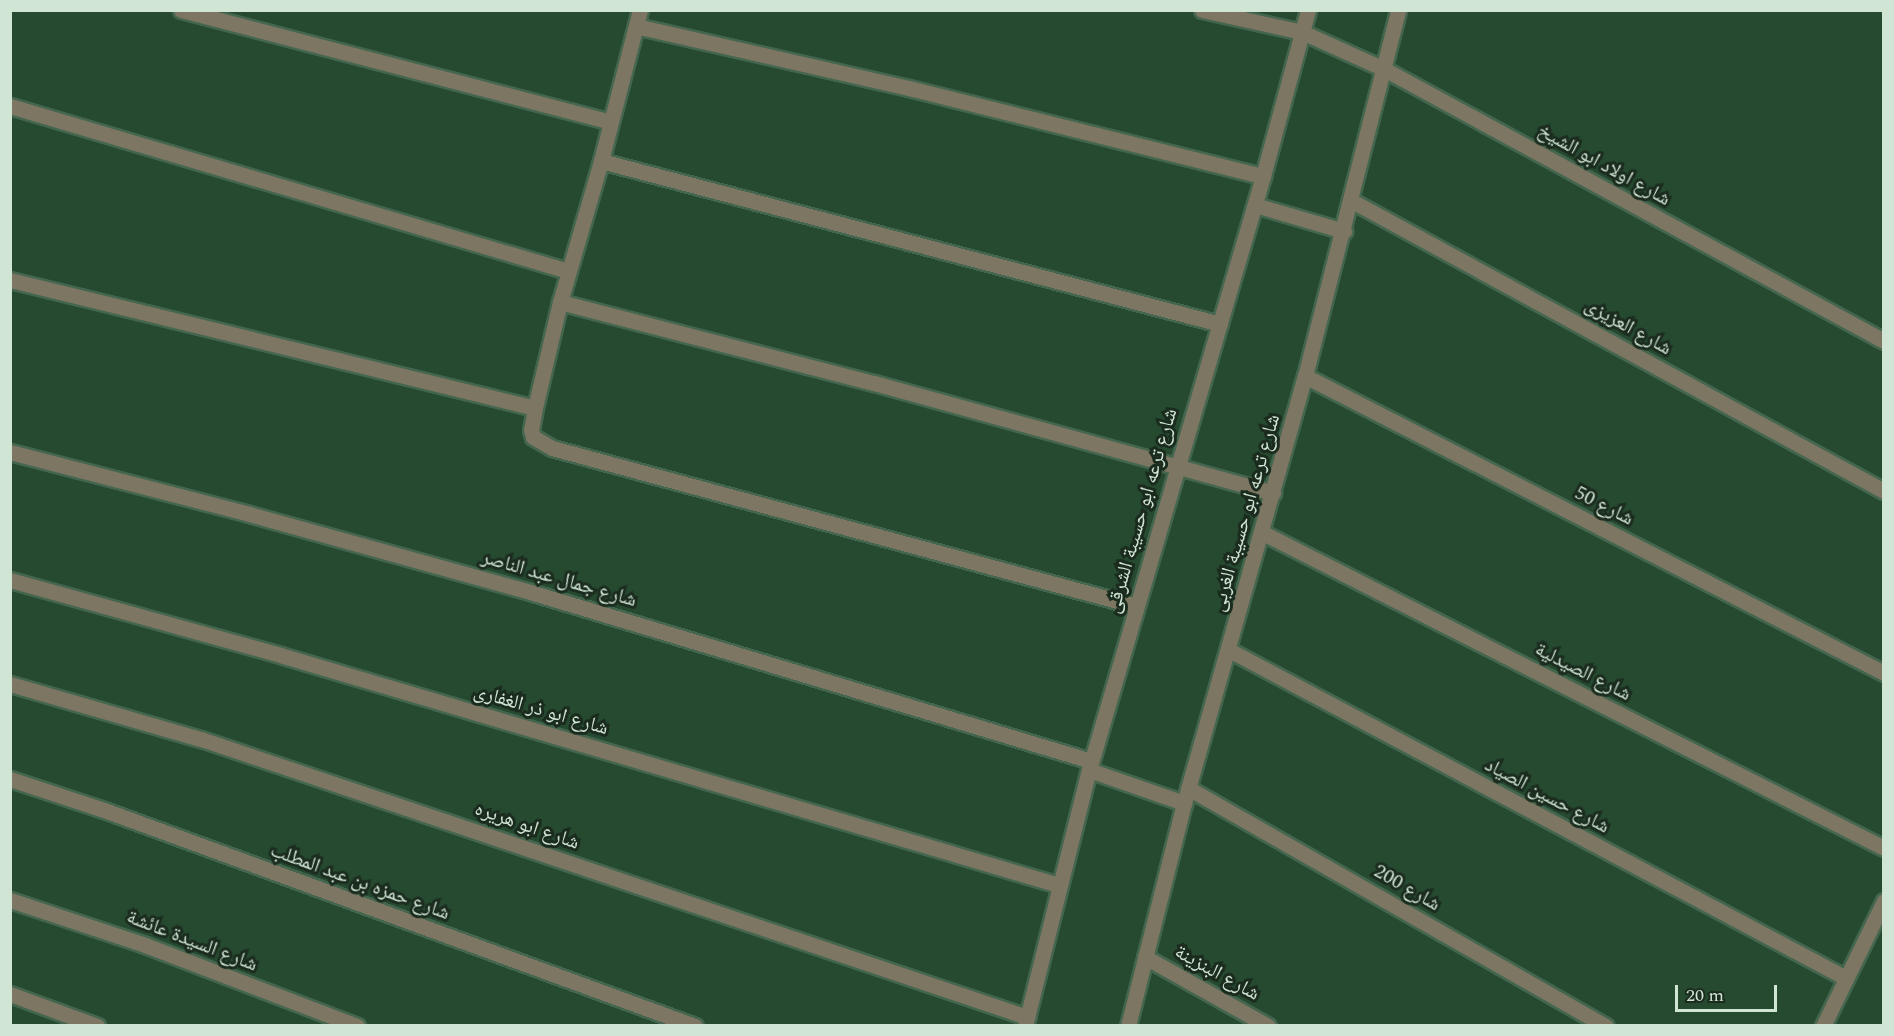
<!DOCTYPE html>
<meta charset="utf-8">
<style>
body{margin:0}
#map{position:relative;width:1894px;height:1036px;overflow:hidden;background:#254a30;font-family:Spectral,"Noto Naskh Arabic",serif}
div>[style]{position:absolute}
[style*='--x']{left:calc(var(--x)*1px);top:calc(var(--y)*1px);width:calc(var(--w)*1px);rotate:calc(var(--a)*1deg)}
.roads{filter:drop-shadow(2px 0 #44664e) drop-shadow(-2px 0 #44664e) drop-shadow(0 2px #44664e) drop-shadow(0 -2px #44664e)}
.minor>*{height:15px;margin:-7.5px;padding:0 7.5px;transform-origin:7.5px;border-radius:7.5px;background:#7c7663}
span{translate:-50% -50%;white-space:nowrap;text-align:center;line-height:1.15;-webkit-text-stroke:6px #1b2c1f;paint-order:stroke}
.street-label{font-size:20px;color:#d0e5d4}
.frame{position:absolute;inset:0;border:12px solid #d0e5d4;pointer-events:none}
.scale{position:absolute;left:1675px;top:985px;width:102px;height:27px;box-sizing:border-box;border:3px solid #d0e5d4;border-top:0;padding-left:8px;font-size:18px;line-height:21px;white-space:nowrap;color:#d0e5d4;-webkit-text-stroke:4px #1b2c1f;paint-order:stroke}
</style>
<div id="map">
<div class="roads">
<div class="minor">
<div style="--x:181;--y:10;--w:443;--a:14.6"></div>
<div style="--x:640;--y:10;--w:156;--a:104.5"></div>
<div style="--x:601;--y:161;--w:147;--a:106.2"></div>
<div style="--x:560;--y:302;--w:109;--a:103.3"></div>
<div style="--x:535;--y:408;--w:22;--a:100"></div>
<div style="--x:531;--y:430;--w:7;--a:74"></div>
<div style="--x:533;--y:437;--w:22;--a:30"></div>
<div style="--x:552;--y:448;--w:605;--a:15.14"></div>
<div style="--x:1202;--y:10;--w:102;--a:12.4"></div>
<div style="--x:1302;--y:32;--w:90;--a:24.3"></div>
<div style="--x:1384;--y:69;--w:569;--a:28.55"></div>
<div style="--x:636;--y:26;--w:280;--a:12.8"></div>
<div style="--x:909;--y:88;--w:365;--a:14"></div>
<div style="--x:10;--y:106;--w:582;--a:16.47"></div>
<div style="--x:601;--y:161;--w:640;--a:14.75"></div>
<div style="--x:1352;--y:201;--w:606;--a:28.6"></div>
<div style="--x:1255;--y:205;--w:93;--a:16.3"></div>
<div style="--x:10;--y:280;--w:540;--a:13.7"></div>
<div style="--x:560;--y:302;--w:324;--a:14.5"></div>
<div style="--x:874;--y:383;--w:414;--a:15.4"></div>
<div style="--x:1305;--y:376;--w:651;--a:27.16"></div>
<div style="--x:10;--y:452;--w:247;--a:14.5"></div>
<div style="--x:249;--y:514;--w:292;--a:15.5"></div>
<div style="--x:530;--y:592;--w:586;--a:16.76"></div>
<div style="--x:1263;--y:533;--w:696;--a:26.9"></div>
<div style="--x:10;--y:580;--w:280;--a:15.5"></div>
<div style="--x:280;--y:655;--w:812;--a:16.45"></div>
<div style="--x:1229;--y:650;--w:699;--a:28"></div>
<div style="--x:10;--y:684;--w:199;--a:16.1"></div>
<div style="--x:201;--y:739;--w:872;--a:18.6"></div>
<div style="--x:1089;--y:770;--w:101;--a:19.2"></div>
<div style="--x:10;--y:779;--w:99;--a:18.3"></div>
<div style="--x:104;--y:810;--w:629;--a:20.08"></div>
<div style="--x:1188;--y:788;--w:481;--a:29.7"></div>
<div style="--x:10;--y:900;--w:142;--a:18.4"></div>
<div style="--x:145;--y:945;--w:227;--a:20.9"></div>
<div style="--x:1145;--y:957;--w:141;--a:29.3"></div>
<div style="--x:10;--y:994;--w:93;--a:20.2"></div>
<div style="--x:1025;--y:1026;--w:264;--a:-76"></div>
<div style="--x:1089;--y:770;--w:619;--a:-73.67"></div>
<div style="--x:1263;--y:176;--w:172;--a:-74.8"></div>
<div style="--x:1128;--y:1026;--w:230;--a:-75.9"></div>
<div style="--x:1184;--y:803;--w:444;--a:-74.2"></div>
<div style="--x:1305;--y:376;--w:378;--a:-75.7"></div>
<div style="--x:1823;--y:1026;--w:139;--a:-64"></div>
</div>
</div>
<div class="street-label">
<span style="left:1604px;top:165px;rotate:29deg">شارع اولاد ابو الشيخ</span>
<span style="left:1628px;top:327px;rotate:29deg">شارع العزيزى</span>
<span style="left:1604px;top:506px;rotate:27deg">شارع 50</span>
<span style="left:1142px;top:511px;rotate:-74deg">شارع ترعه ابو حسيبة الشرقى</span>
<span style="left:1246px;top:513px;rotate:-74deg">شارع ترعه ابو حسيبة الغربى</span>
<span style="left:559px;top:579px;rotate:16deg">شارع جمال عبد الناصر</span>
<span style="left:1583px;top:672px;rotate:27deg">شارع الصيدلية</span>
<span style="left:541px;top:710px;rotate:16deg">شارع ابو ذر الغفارى</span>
<span style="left:1547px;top:796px;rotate:28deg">شارع حسين الصياد</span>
<span style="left:527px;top:826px;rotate:19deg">شارع ابو هريره</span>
<span style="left:360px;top:882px;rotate:20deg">شارع حمزه بن عبد المطلب</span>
<span style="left:1407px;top:888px;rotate:30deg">شارع 200</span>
<span style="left:192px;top:941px;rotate:21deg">شارع السيدة عائشة</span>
<span style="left:1217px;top:973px;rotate:29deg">شارع البنزينة</span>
</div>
<div class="frame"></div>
<div class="scale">20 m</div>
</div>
